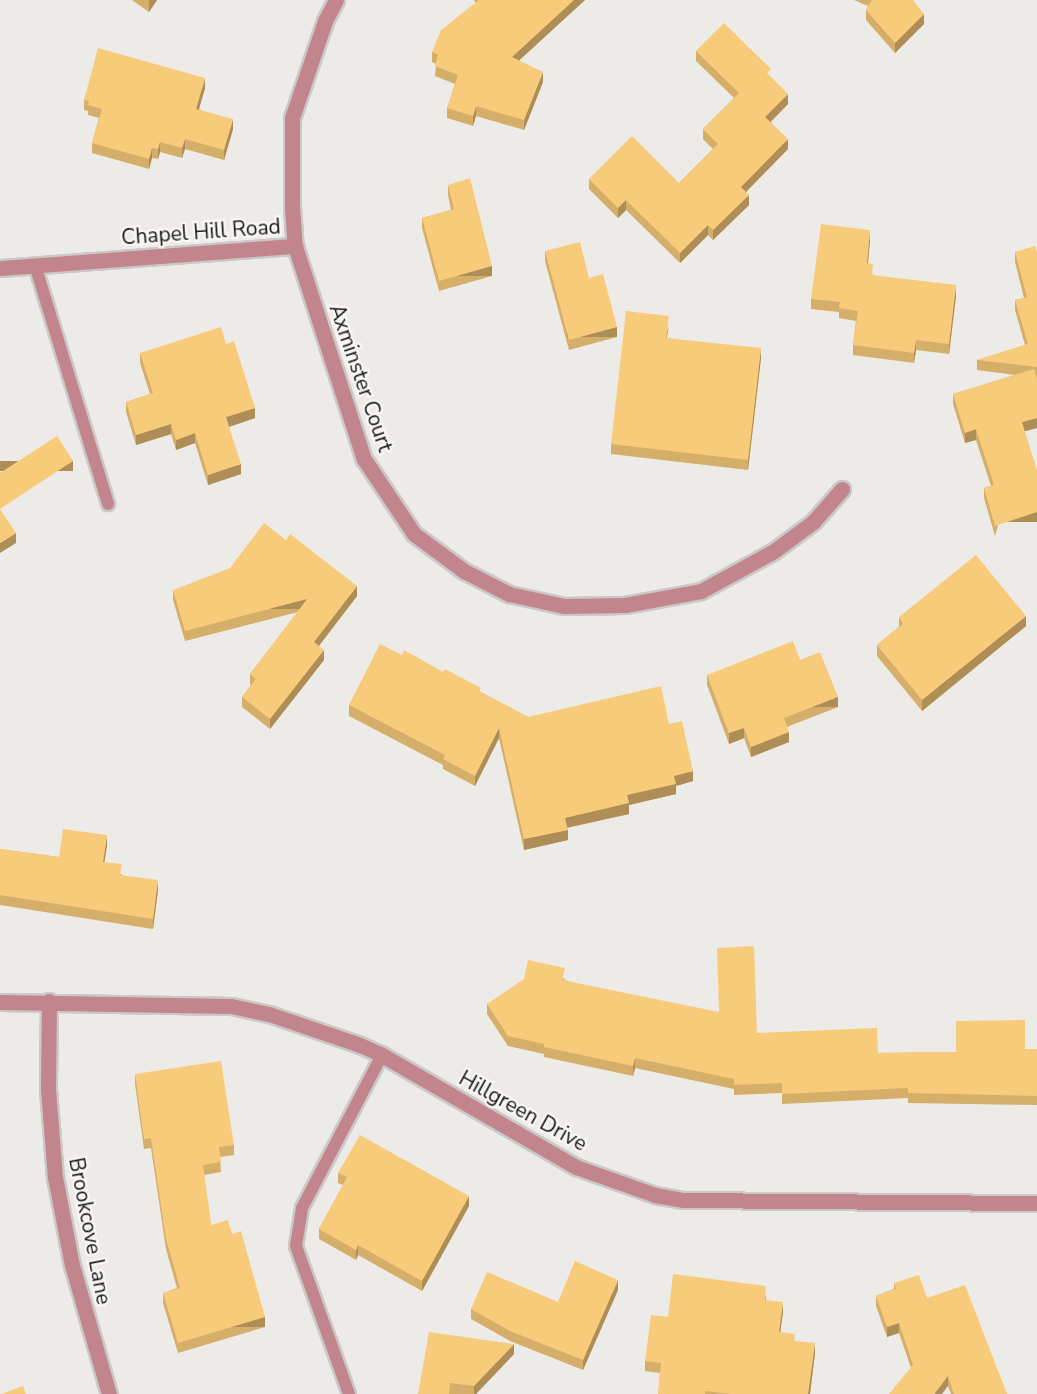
<!DOCTYPE html>
<style>
body{margin:0}
#map{position:relative;width:1037px;height:1394px;overflow:hidden;background:#edebe8;font-family:"Nunito Sans",sans-serif}
div>[style]{position:absolute}
[style*='--x']{left:calc(var(--x)*1px);top:calc(var(--y)*1px);width:calc(var(--w)*1px);rotate:calc(var(--a)*1deg)}
.roads{filter:drop-shadow(2px 0 #cbc9c7) drop-shadow(-2px 0 #cbc9c7) drop-shadow(0 2px #cbc9c7) drop-shadow(0 -2px #cbc9c7)}
.lane>*{height:12px;margin:-6px;padding:0 6px;transform-origin:6px;border-radius:6px;background:#c2848d}
.street>*{height:15px;margin:-7.5px;padding:0 7.5px;transform-origin:7.5px;border-radius:7.5px;background:#c2848d}
.wall>*{inset:0;background:#d5af6a}
.shaded-wall>*{inset:0;background:#ae8e56;transform-origin:0 0}
.building>*{inset:0;background:#f8cb7b}
span{translate:-50% -50%;white-space:nowrap;text-align:center;line-height:1.15;-webkit-text-stroke:4.5px #faf8f6;paint-order:stroke}
.street-label{font-size:21px;color:#181817}
</style>
<div id="map">
<div class="roads">
<div class="lane">
<div style="--x:35;--y:265;--w:250;--a:73"></div>
<div style="--x:349;--y:1394;--w:157;--a:-109.7"></div>
<div style="--x:296;--y:1246;--w:38;--a:-81"></div>
<div style="--x:302;--y:1208;--w:173;--a:-62.4"></div>
</div>
<div class="street">
<div style="--x:336;--y:0;--w:24;--a:118"></div>
<div style="--x:325;--y:21;--w:102;--a:108.8"></div>
<div style="--x:292;--y:118;--w:89;--a:90"></div>
<div style="--x:292;--y:207;--w:39;--a:86"></div>
<div style="--x:295;--y:246;--w:224;--a:72.1"></div>
<div style="--x:364;--y:459;--w:90;--a:56.3"></div>
<div style="--x:414;--y:534;--w:62;--a:36.5"></div>
<div style="--x:464;--y:571;--w:51;--a:27.1"></div>
<div style="--x:509;--y:594;--w:56;--a:12.3"></div>
<div style="--x:564;--y:606;--w:61;--a:-0.9"></div>
<div style="--x:625;--y:605;--w:77;--a:-10.4"></div>
<div style="--x:701;--y:591;--w:83;--a:-28.7"></div>
<div style="--x:774;--y:551;--w:49;--a:-36.6"></div>
<div style="--x:813;--y:522;--w:44;--a:-48.7"></div>
<div style="--x:0;--y:268;--w:296;--a:-4.3"></div>
<div style="--x:49;--y:1001;--w:88;--a:90.7"></div>
<div style="--x:48;--y:1089;--w:88;--a:85.5"></div>
<div style="--x:55;--y:1177;--w:90;--a:79.1"></div>
<div style="--x:72;--y:1265;--w:134;--a:74"></div>
<div style="--x:0;--y:1002;--w:231;--a:1"></div>
<div style="--x:231;--y:1006;--w:39;--a:12"></div>
<div style="--x:269;--y:1014;--w:96;--a:18.8"></div>
<div style="--x:360;--y:1045;--w:24;--a:24"></div>
<div style="--x:382;--y:1055;--w:224;--a:30"></div>
<div style="--x:576;--y:1167;--w:84;--a:19.5"></div>
<div style="--x:655;--y:1195;--w:29;--a:10"></div>
<div style="--x:684;--y:1200;--w:353;--a:0.5"></div>
</div>
</div>
<div class="wall">
<div style="clip-path:polygon(132px 0,157px 0,149px 12px)"></div>
<div style="clip-path:polygon(474px 0,585px 0,519px 60px,543px 82px,524px 130px,476px 116px,473px 126px,447px 118px,447px 108px,455px 84px,435px 76px,436px 64px,432px 62px,432px 52px,476px 3px)"></div>
<div style="clip-path:polygon(854px 0,913px 0,924px 24px,895px 53px,866px 20px,866px 10px,868px 6px)"></div>
<div style="clip-path:polygon(696px 51px,771px 77px,788px 104px,771px 122px,788px 149px,746px 192px,749px 205px,713px 240px,708px 235px,680px 263px,626px 210px,618px 218px,589px 189px,589px 179px,679px 183px,713px 149px,703px 139px,703px 129px,734px 98px,696px 61px)"></div>
<div style="clip-path:polygon(205px 88px,199px 109px,233px 129px,224px 160px,185px 149px,182px 158px,160px 152px,158px 159px,152px 158px,149px 169px,92px 153px,92px 143px,99px 118px,88px 115px,88px 111px,84px 110px,84px 100px)"></div>
<div style="clip-path:polygon(448px 185px,492px 276px,439px 291px,422px 228px,422px 218px,451px 210px,448px 195px)"></div>
<div style="clip-path:polygon(870px 240px,868px 263px,873px 276px,956px 296px,949px 354px,916px 350px,914px 363px,853px 355px,853px 345px,856px 321px,839px 318px,839px 312px,811px 309px,811px 299px)"></div>
<div style="clip-path:polygon(545px 251px,589px 278px,617px 337px,569px 350px,545px 261px)"></div>
<div style="clip-path:polygon(1015px 252px,1037px 252px,1037px 428px,1025px 431px,995px 536px,984px 498px,984px 488px,991px 486px,976px 440px,965px 443px,953px 404px,953px 394px,1015px 375px,977px 370px,977px 360px,1025px 345px,1015px 310px,1015px 300px,1024px 298px,1015px 262px)"></div>
<div style="clip-path:polygon(669px 326px,667px 338px,761px 358px,748px 470px,611px 454px,611px 444px)"></div>
<div style="clip-path:polygon(226px 344px,255px 418px,228px 427px,241px 474px,208px 485px,195px 443px,176px 450px,171px 434px,136px 445px,126px 412px,126px 402px,150px 394px,140px 363px,140px 353px)"></div>
<div style="clip-path:polygon(173px 590px,357px 596px,319px 646px,324px 660px,270px 729px,242px 707px,242px 697px,251px 685px,250px 684px,250px 674px,298px 612px,185px 641px,173px 600px)"></div>
<div style="clip-path:polygon(899px 617px,1026px 626px,922px 711px,877px 656px,877px 645px,899px 627px)"></div>
<div style="clip-path:polygon(800px 660px,838px 707px,787px 727px,789px 742px,751px 757px,744px 738px,729px 744px,707px 685px,707px 675px)"></div>
<div style="clip-path:polygon(443px 672px,528px 717px,669px 724px,693px 781px,676px 786px,676px 794px,629px 805px,629px 814px,567px 828px,568px 840px,524px 850px,499px 738px,475px 786px,443px 769px,443px 765px,349px 716px,349px 705px)"></div>
<div style="clip-path:polygon(107px 845px,104px 862px,122px 875px,158px 890px,153px 929px,0 905px,0 849px,59px 857px)"></div>
<div style="clip-path:polygon(565px 978px,564px 980px,757px 1033px,878px 1053px,956px 1052px,1037px 1049px,1037px 1105px,908px 1103px,908px 1098px,782px 1104px,782px 1093px,734px 1095px,734px 1089px,635px 1068px,633px 1076px,544px 1057px,544px 1054px,508px 1046px,487px 1014px,487px 1004px)"></div>
<div style="clip-path:polygon(135px 1074px,234px 1145px,234px 1155px,220px 1157px,221px 1172px,204px 1175px,211px 1225px,232px 1234px,265px 1327px,178px 1353px,163px 1303px,163px 1293px,177px 1288px,166px 1249px,151px 1148px,144px 1149px,135px 1084px)"></div>
<div style="clip-path:polygon(338px 1173px,469px 1206px,422px 1291px,358px 1255px,356px 1260px,319px 1239px,319px 1229px,343px 1185px,338px 1183px)"></div>
<div style="clip-path:polygon(894px 1283px,927px 1298px,1007px 1394px,951px 1394px,948px 1386px,911px 1368px,899px 1333px,887px 1337px,876px 1306px,876px 1296px,894px 1289px)"></div>
<div style="clip-path:polygon(618px 1290px,583px 1370px,510px 1341px,471px 1319px,471px 1309px,558px 1302px)"></div>
<div style="clip-path:polygon(766px 1296px,766px 1300px,783px 1312px,780px 1332px,815px 1353px,810px 1394px,658px 1394px,660px 1373px,645px 1371px,645px 1361px,668px 1317px)"></div>
<div style="clip-path:polygon(514px 1354px,476px 1394px,418px 1394px)"></div>
</div>
<div class="shaded-wall">
<div style="clip-path:polygon(150px 0,157px 0,149px 12px,149px 2px)"></div>
<div style="clip-path:polygon(574px 0,585px 0,512px 67px,512px 57px)"></div>
<div style="clip-path:polygon(924px 14px,924px 24px,895px 53px,895px 43px)"></div>
<div style="clip-path:polygon(543px 72px,543px 82px,524px 130px,524px 120px)"></div>
<div style="clip-path:polygon(205px 78px,205px 88px,196px 119px,196px 109px)"></div>
<div style="clip-path:polygon(788px 94px,788px 104px,765px 127px,765px 117px)"></div>
<div style="clip-path:polygon(476px 106px,476px 116px,473px 126px,473px 116px)"></div>
<div style="clip-path:polygon(233px 119px,233px 129px,224px 160px,224px 150px)"></div>
<div style="clip-path:polygon(185px 139px,185px 149px,182px 158px,182px 148px)"></div>
<div style="clip-path:polygon(788px 139px,788px 149px,741px 197px,741px 187px)"></div>
<div style="clip-path:polygon(160px 142px,160px 152px,158px 159px,158px 149px)"></div>
<div style="clip-path:polygon(152px 148px,152px 158px,149px 169px,149px 159px)"></div>
<div style="clip-path:polygon(749px 195px,749px 205px,713px 240px,713px 230px)"></div>
<div style="clip-path:polygon(626px 200px,626px 210px,618px 218px,618px 208px)"></div>
<div style="clip-path:polygon(708px 225px,708px 235px,680px 263px,680px 253px)"></div>
<div style="clip-path:polygon(870px 230px,870px 240px,867px 273px,867px 263px)"></div>
<div style="left:492px;top:266px;width:10px;height:55px;rotate:90deg"></div>
<div style="clip-path:polygon(956px 285px,956px 296px,949px 354px,949px 344px)"></div>
<div style="left:617px;top:327px;width:10px;height:50px;rotate:90deg"></div>
<div style="clip-path:polygon(916px 340px,916px 350px,914px 363px,914px 353px)"></div>
<div style="clip-path:polygon(761px 348px,761px 358px,748px 470px,748px 460px)"></div>
<div style="clip-path:polygon(255px 408px,255px 418px,226px 428px,226px 417px)"></div>
<div style="clip-path:polygon(1037px 418px,1037px 428px,1022px 432px,1022px 422px)"></div>
<div style="clip-path:polygon(171px 424px,171px 434px,136px 445px,136px 435px)"></div>
<div style="clip-path:polygon(976px 429px,976px 440px,965px 443px,965px 433px)"></div>
<div style="clip-path:polygon(195px 433px,195px 443px,176px 450px,176px 440px)"></div>
<div style="left:73px;top:461px;width:10px;height:87px;rotate:90deg"></div>
<div style="clip-path:polygon(241px 464px,241px 474px,208px 485px,208px 475px)"></div>
<div style="left:1037px;top:512px;width:10px;height:44px;rotate:90deg"></div>
<div style="clip-path:polygon(16px 533px,16px 543px,0 553px,0 543px)"></div>
<div style="clip-path:polygon(357px 586px,357px 596px,314px 652px,314px 642px)"></div>
<div style="left:307px;top:599px;width:10px;height:126px;rotate:90deg"></div>
<div style="clip-path:polygon(1026px 616px,1026px 626px,922px 711px,922px 700px)"></div>
<div style="clip-path:polygon(324px 650px,324px 660px,270px 729px,270px 719px)"></div>
<div style="left:838px;top:697px;width:10px;height:58px;rotate:90deg"></div>
<div style="clip-path:polygon(499px 728px,499px 738px,475px 786px,475px 776px)"></div>
<div style="clip-path:polygon(744px 728px,744px 738px,729px 744px,729px 733px)"></div>
<div style="clip-path:polygon(789px 732px,789px 742px,751px 757px,751px 747px)"></div>
<div style="clip-path:polygon(693px 771px,693px 781px,676px 786px,676px 794px,629px 805px,629px 814px,565px 828px,565px 818px,627px 795px,674px 776px)"></div>
<div style="clip-path:polygon(568px 830px,568px 840px,524px 850px,524px 839px)"></div>
<div style="clip-path:polygon(107px 835px,107px 845px,103px 872px,103px 862px)"></div>
<div style="clip-path:polygon(158px 880px,158px 890px,153px 929px,153px 919px)"></div>
<div style="clip-path:polygon(635px 1058px,635px 1068px,633px 1076px,633px 1066px)"></div>
<div style="clip-path:polygon(469px 1196px,469px 1206px,422px 1291px,422px 1281px)"></div>
<div style="clip-path:polygon(358px 1245px,358px 1255px,356px 1260px,356px 1250px)"></div>
<div style="clip-path:polygon(618px 1280px,618px 1290px,583px 1370px,583px 1360px)"></div>
<div style="clip-path:polygon(783px 1302px,783px 1312px,779px 1342px,779px 1332px)"></div>
<div style="left:265px;top:1317px;width:10px;height:91px;rotate:90deg"></div>
<div style="clip-path:polygon(899px 1323px,899px 1333px,887px 1337px,887px 1327px)"></div>
<div style="clip-path:polygon(815px 1343px,815px 1353px,810px 1394px,808px 1394px)"></div>
<div style="clip-path:polygon(514px 1344px,514px 1354px,476px 1394px,474px 1394px,474px 1386px)"></div>
<div style="clip-path:polygon(948px 1376px,948px 1386px,942px 1394px,934px 1394px)"></div>
</div>
<div class="building">
<div style="clip-path:polygon(479px 0,574px 0,512px 57px,543px 72px,524px 120px,476px 106px,473px 116px,447px 108px,458px 75px,435px 66px,438px 55px,432px 52px,441px 30px)"></div>
<div style="clip-path:polygon(872px 0,913px 0,924px 14px,895px 43px,866px 10px)"></div>
<div style="clip-path:polygon(724px 23px,771px 69px,767px 73px,788px 94px,765px 117px,788px 139px,741px 187px,749px 195px,713px 230px,708px 225px,680px 253px,626px 200px,618px 208px,589px 179px,632px 136px,679px 183px,718px 144px,703px 129px,739px 93px,696px 51px)"></div>
<div style="clip-path:polygon(98px 48px,205px 78px,196px 109px,233px 119px,224px 150px,185px 139px,182px 148px,160px 142px,158px 149px,152px 148px,149px 159px,92px 143px,102px 109px,88px 105px,89px 101px,84px 100px)"></div>
<div style="clip-path:polygon(470px 178px,492px 266px,439px 281px,422px 218px,454px 209px,448px 185px)"></div>
<div style="clip-path:polygon(821px 224px,870px 230px,867px 263px,873px 264px,872px 275px,956px 285px,949px 344px,916px 340px,914px 353px,853px 345px,858px 311px,839px 308px,840px 302px,811px 299px)"></div>
<div style="clip-path:polygon(580px 242px,589px 278px,603px 274px,617px 327px,569px 340px,545px 251px)"></div>
<div style="clip-path:polygon(1035px 246px,1037px 252px,1037px 367px,977px 360px,1028px 344px,1015px 300px,1027px 297px,1015px 252px)"></div>
<div style="clip-path:polygon(626px 311px,669px 316px,666px 338px,761px 348px,748px 460px,611px 444px)"></div>
<div style="clip-path:polygon(221px 327px,226px 344px,234px 341px,255px 408px,226px 417px,241px 464px,208px 475px,195px 433px,176px 440px,171px 424px,136px 435px,126px 402px,153px 393px,140px 353px)"></div>
<div style="clip-path:polygon(1034px 369px,1037px 379px,1037px 418px,1022px 422px,1037px 470px,1037px 512px,995px 526px,984px 488px,994px 485px,976px 429px,965px 433px,953px 394px)"></div>
<div style="clip-path:polygon(57px 436px,73px 461px,0 509px,16px 533px,0 543px,0 473px)"></div>
<div style="clip-path:polygon(264px 523px,286px 540px,290px 534px,357px 586px,314px 642px,324px 650px,270px 719px,242px 697px,256px 679px,250px 674px,307px 599px,185px 631px,173px 590px,230px 568px)"></div>
<div style="clip-path:polygon(976px 555px,1026px 616px,922px 700px,877px 645px,903px 624px,899px 617px)"></div>
<div style="clip-path:polygon(793px 641px,800px 660px,820px 652px,838px 697px,784px 718px,789px 732px,751px 747px,744px 728px,729px 733px,707px 675px)"></div>
<div style="clip-path:polygon(380px 644px,402px 655px,404px 650px,443px 672px,445px 669px,481px 688px,479px 691px,528px 717px,661px 686px,669px 724px,682px 721px,693px 771px,674px 776px,676px 784px,627px 795px,629px 803px,565px 818px,568px 830px,524px 839px,499px 728px,475px 776px,443px 759px,445px 755px,349px 705px)"></div>
<div style="clip-path:polygon(63px 829px,107px 835px,103px 862px,122px 864px,120px 875px,158px 880px,153px 919px,0 895px,0 849px,59px 857px)"></div>
<div style="clip-path:polygon(754px 946px,757px 1033px,877px 1028px,878px 1053px,956px 1052px,956px 1021px,1025px 1020px,1025px 1049px,1037px 1049px,1037px 1096px,908px 1093px,908px 1088px,782px 1094px,782px 1083px,734px 1085px,734px 1079px,635px 1058px,633px 1066px,544px 1047px,544px 1044px,508px 1036px,487px 1004px,524px 979px,528px 960px,565px 968px,562px 980px,719px 1012px,717px 948px)"></div>
<div style="clip-path:polygon(221px 1061px,234px 1145px,219px 1147px,221px 1162px,203px 1165px,211px 1225px,228px 1220px,232px 1234px,241px 1231px,265px 1317px,178px 1343px,163px 1293px,180px 1288px,166px 1239px,151px 1138px,144px 1139px,135px 1074px)"></div>
<div style="clip-path:polygon(360px 1135px,469px 1196px,422px 1281px,358px 1245px,356px 1250px,319px 1229px,347px 1177px,338px 1173px)"></div>
<div style="clip-path:polygon(575px 1261px,618px 1280px,583px 1360px,510px 1331px,471px 1309px,487px 1272px,558px 1302px)"></div>
<div style="clip-path:polygon(673px 1274px,766px 1286px,765px 1300px,783px 1302px,779px 1332px,795px 1334px,794px 1341px,815px 1343px,808px 1394px,730px 1394px,705px 1391px,705px 1394px,658px 1394px,661px 1363px,645px 1361px,651px 1315px,668px 1317px)"></div>
<div style="clip-path:polygon(919px 1275px,927px 1298px,965px 1285px,1007px 1394px,954px 1394px,948px 1376px,934px 1394px,889px 1394px,913px 1365px,899px 1323px,887px 1327px,876px 1296px,896px 1289px,894px 1283px)"></div>
<div style="clip-path:polygon(429px 1332px,514px 1344px,474px 1386px,450px 1383px,449px 1394px,418px 1394px)"></div>
<div style="clip-path:polygon(23px 1386px,26px 1394px,1px 1394px)"></div>
</div>
<div class="street-label">
<span style="left:201px;top:232px;rotate:-4deg">Chapel Hill Road</span>
<span style="left:361px;top:378px;rotate:71deg">Axminster Court</span>
<span style="left:523px;top:1111px;rotate:29deg">Hillgreen Drive</span>
<span style="left:90px;top:1231px;rotate:79deg">Brookcove Lane</span>
</div>
</div>
